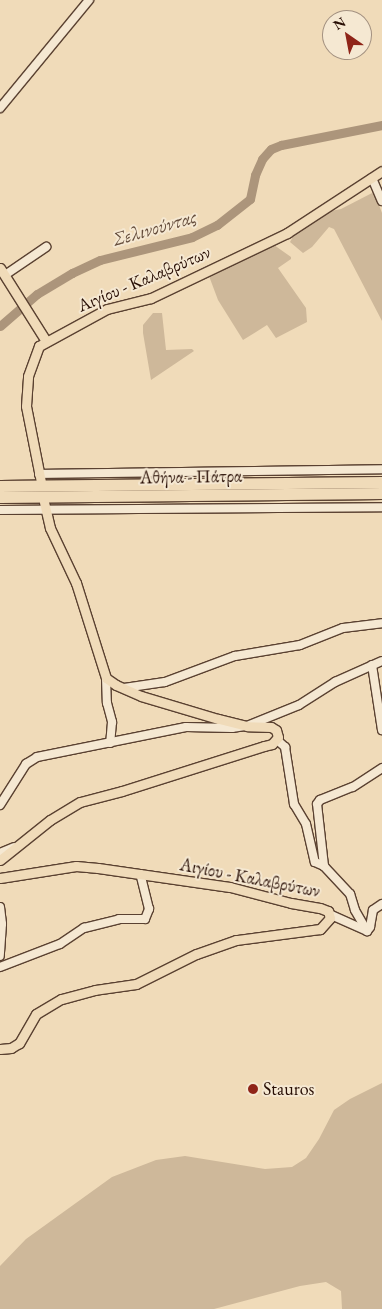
<!DOCTYPE html>
<meta charset="utf-8">
<style>
body{margin:0}
#map{position:relative;width:382px;height:1309px;overflow:hidden;background:#f0dbb9;font-family:"EB Garamond",serif}
div>[style]{position:absolute}
[style*='--x']{left:calc(var(--x)*1px);top:calc(var(--y)*1px);width:calc(var(--w)*1px);rotate:calc(var(--a)*1deg)}
.green>*{inset:0;background:#ceb89a}
.river>*{height:9px;margin:-4.5px;padding:0 4.5px;transform-origin:4.5px;border-radius:4.5px;background:#ac957b}
.roads{filter:drop-shadow(1px 0 #5a4131) drop-shadow(-1px 0 #5a4131) drop-shadow(0 1px #5a4131) drop-shadow(0 -1px #5a4131)}
.minor>*{height:8px;margin:-4px;padding:0 4px;transform-origin:4px;border-radius:4px;background:#f5e8d2}
.major>*{height:9px;margin:-4.5px;padding:0 4.5px;transform-origin:4.5px;border-radius:4.5px;background:#f0dbb9}
.highway>*{height:11px;margin:-5.5px;padding:0 5.5px;transform-origin:5.5px;border-radius:5.5px;background:#f0dbb9}
.dots>*{width:14px;height:14px;translate:-50% -50%;box-sizing:border-box;border:2px solid #f5e8d2;border-radius:50%}
span{translate:-50% -50%;white-space:nowrap;text-align:center;line-height:1.15;-webkit-text-stroke:4px #f5e8d2;paint-order:stroke}
.street-label{font-size:18px;color:#280e04}
.poi-label{font-size:18px;color:#280e04}
.left{translate:0 -50%;text-align:left}
.water-label{font-size:19px;color:#634b3a;font-style:italic}
.north{position:absolute;left:322px;top:10px;width:50px;height:50px;box-sizing:border-box;background:#f5e8d2;border:1px solid #a39180;border-radius:50%;rotate:327deg;font-size:14px;font-weight:700;line-height:20px;text-align:center;color:#280e04}
.north::after{content:'';display:block;margin:auto;width:18px;height:22px;background:#8f2418;clip-path:polygon(50% 0,100% 100%,50% 72%,0 100%)}
</style>
<div id="map">
<div class="green">
<div style="clip-path:polygon(374px 192px,382px 213px,382px 321px,334px 229px,329px 227px,312px 247px,303px 253px,290px 242px,294px 235px,331px 211px,341px 209px)"></div>
<div style="clip-path:polygon(274px 245px,291px 257px,291px 259px,278px 268px,306px 308px,307px 322px,276px 338px,267px 325px,243px 340px,218px 300px,209px 276px)"></div>
<div style="clip-path:polygon(153px 313px,162px 313px,166px 350px,192px 349px,194px 351px,151px 380px,143px 333px,143px 325px)"></div>
<div style="clip-path:polygon(382px 1083px,382px 1309px,342px 1309px,341px 1291px,326px 1282px,300px 1286px,214px 1309px,0 1309px,0 1266px,26px 1239px,112px 1177px,156px 1160px,185px 1156px,265px 1169px,292px 1167px,306px 1158px,319px 1139px,334px 1110px,350px 1099px)"></div>
</div>
<div class="river">
<div style="--x:0;--y:326;--w:49;--a:-40.9"></div>
<div style="--x:37;--y:294;--w:41;--a:-31"></div>
<div style="--x:72;--y:273;--w:31;--a:-25"></div>
<div style="--x:100;--y:260;--w:95;--a:-14"></div>
<div style="--x:192;--y:237;--w:28;--a:-26"></div>
<div style="--x:217;--y:225;--w:42;--a:-38.2"></div>
<div style="--x:250;--y:199;--w:25;--a:-78"></div>
<div style="--x:255;--y:175;--w:17;--a:-66"></div>
<div style="--x:262;--y:159;--w:13;--a:-48"></div>
<div style="--x:271;--y:149;--w:11;--a:-22"></div>
<div style="--x:281;--y:145;--w:103;--a:-11.2"></div>
</div>
<div class="roads">
<div class="minor">
<div style="--x:0;--y:108;--w:140;--a:-50.5"></div>
<div style="--x:372;--y:178;--w:25;--a:67"></div>
<div style="--x:5;--y:275;--w:50;--a:-34.3"></div>
<div style="--x:39;--y:474;--w:343;--a:-0.8"></div>
<div style="--x:0;--y:510;--w:382;--a:-0.4"></div>
<div style="--x:372;--y:665;--w:66;--a:81.3"></div>
<div style="--x:106;--y:678;--w:25;--a:88"></div>
<div style="--x:107;--y:703;--w:20;--a:75"></div>
<div style="--x:112;--y:722;--w:21;--a:95"></div>
<div style="--x:124;--y:688;--w:41;--a:-8.3"></div>
<div style="--x:165;--y:682;--w:75;--a:-20.4"></div>
<div style="--x:235;--y:656;--w:66;--a:-9.6"></div>
<div style="--x:300;--y:645;--w:46;--a:-21.6"></div>
<div style="--x:343;--y:628;--w:39;--a:-7"></div>
<div style="--x:277;--y:740;--w:11;--a:41"></div>
<div style="--x:285;--y:747;--w:58;--a:81"></div>
<div style="--x:294;--y:804;--w:23;--a:59"></div>
<div style="--x:306;--y:824;--w:39;--a:77"></div>
<div style="--x:315;--y:862;--w:10;--a:24"></div>
<div style="--x:0;--y:805;--w:49;--a:-57.6"></div>
<div style="--x:26;--y:764;--w:13;--a:-32"></div>
<div style="--x:37;--y:757;--w:152;--a:-11.4"></div>
<div style="--x:186;--y:727;--w:46;--a:1.2"></div>
<div style="--x:232;--y:728;--w:15;--a:-8"></div>
<div style="--x:247;--y:726;--w:56;--a:-22"></div>
<div style="--x:299;--y:705;--w:43;--a:-32.6"></div>
<div style="--x:335;--y:682;--w:51;--a:-24.1"></div>
<div style="--x:0;--y:853;--w:15;--a:-23"></div>
<div style="--x:0;--y:907;--w:17;--a:83"></div>
<div style="--x:2;--y:924;--w:32;--a:94"></div>
<div style="--x:329;--y:914;--w:42;--a:24.1"></div>
<div style="--x:367;--y:931;--w:5;--a:-53"></div>
<div style="--x:370;--y:927;--w:17;--a:-80"></div>
<div style="--x:373;--y:910;--w:11;--a:-34"></div>
<div style="--x:367;--y:931;--w:24;--a:-120"></div>
<div style="--x:355;--y:910;--w:17;--a:-107"></div>
<div style="--x:350;--y:894;--w:38;--a:-133"></div>
<div style="--x:324;--y:866;--w:62;--a:-96.4"></div>
<div style="--x:317;--y:804;--w:5;--a:-53"></div>
<div style="--x:320;--y:800;--w:35;--a:-22"></div>
<div style="--x:353;--y:787;--w:35;--a:-33"></div>
<div style="--x:0;--y:967;--w:64;--a:-21"></div>
<div style="--x:60;--y:944;--w:29;--a:-34"></div>
<div style="--x:84;--y:928;--w:36;--a:-14"></div>
<div style="--x:119;--y:919;--w:26;--a:0"></div>
<div style="--x:145;--y:919;--w:11;--a:-68"></div>
<div style="--x:149;--y:909;--w:36;--a:-104"></div>
</div>
<div class="major">
<div style="--x:0;--y:268;--w:86;--a:57.8"></div>
<div style="--x:41;--y:482;--w:77;--a:-101.2"></div>
<div style="--x:26;--y:406;--w:30;--a:-86"></div>
<div style="--x:28;--y:376;--w:32;--a:-70"></div>
<div style="--x:39;--y:346;--w:77;--a:-28.6"></div>
<div style="--x:107;--y:309;--w:45;--a:-14"></div>
<div style="--x:151;--y:298;--w:151;--a:-25.5"></div>
<div style="--x:287;--y:233;--w:113;--a:-33.1"></div>
<div style="--x:0;--y:860;--w:64;--a:-38.7"></div>
<div style="--x:50;--y:820;--w:35;--a:-31"></div>
<div style="--x:80;--y:802;--w:43;--a:-14.7"></div>
<div style="--x:122;--y:791;--w:149;--a:-17.6"></div>
<div style="--x:264;--y:746;--w:8;--a:-14"></div>
<div style="--x:272;--y:744;--w:9;--a:-49"></div>
<div style="--x:278;--y:737;--w:7;--a:-106"></div>
<div style="--x:276;--y:730;--w:6;--a:-149"></div>
<div style="--x:271;--y:727;--w:24;--a:-178"></div>
<div style="--x:247;--y:726;--w:30;--a:-166"></div>
<div style="--x:218;--y:719;--w:80;--a:-163.4"></div>
<div style="--x:141;--y:696;--w:27;--a:-156"></div>
<div style="--x:116;--y:685;--w:12;--a:-145"></div>
<div style="--x:106;--y:678;--w:100;--a:-107.5"></div>
<div style="--x:76;--y:583;--w:61;--a:-115.3"></div>
<div style="--x:50;--y:528;--w:27;--a:-103"></div>
<div style="--x:0;--y:878;--w:77;--a:-9"></div>
<div style="--x:76;--y:866;--w:22;--a:5"></div>
<div style="--x:98;--y:868;--w:133;--a:8.2"></div>
<div style="--x:230;--y:887;--w:63;--a:14.7"></div>
<div style="--x:291;--y:903;--w:29;--a:10"></div>
<div style="--x:320;--y:908;--w:9;--a:21"></div>
<div style="--x:328;--y:911;--w:7;--a:74"></div>
<div style="--x:330;--y:918;--w:15;--a:132"></div>
<div style="--x:320;--y:929;--w:85;--a:172.5"></div>
<div style="--x:236;--y:940;--w:42;--a:160.7"></div>
<div style="--x:196;--y:954;--w:67;--a:153.4"></div>
<div style="--x:136;--y:984;--w:41;--a:171.7"></div>
<div style="--x:95;--y:990;--w:35;--a:165"></div>
<div style="--x:61;--y:999;--w:29;--a:149"></div>
<div style="--x:36;--y:1014;--w:34;--a:120"></div>
<div style="--x:19;--y:1043;--w:9;--a:148"></div>
<div style="--x:11;--y:1048;--w:11;--a:175"></div>
</div>
<div class="highway">
<div style="--x:0;--y:486;--w:382;--a:-0.6"></div>
<div style="--x:0;--y:497;--w:382;--a:-0.6"></div>
</div>
</div>
<div class="dots">
<div style="left:253px;top:1089px;background:#8f2418"></div>
</div>
<div class="street-label">
<span style="left:144px;top:279px;rotate:-23deg">Αιγίου - Καλαβρύτων</span>
<span style="left:191px;top:477px;rotate:-1deg">Αθήνα - Πάτρα</span>
<span style="left:250px;top:878px;rotate:11deg">Αιγίου - Καλαβρύτων</span>
</div>
<div class="poi-label">
<span class="left" style="left:263px;top:1089px">Stauros</span>
</div>
<div class="water-label">
<span style="left:155px;top:228px;rotate:-16deg">Σελινούντας</span>
</div>
<div class="north">N</div>
</div>
